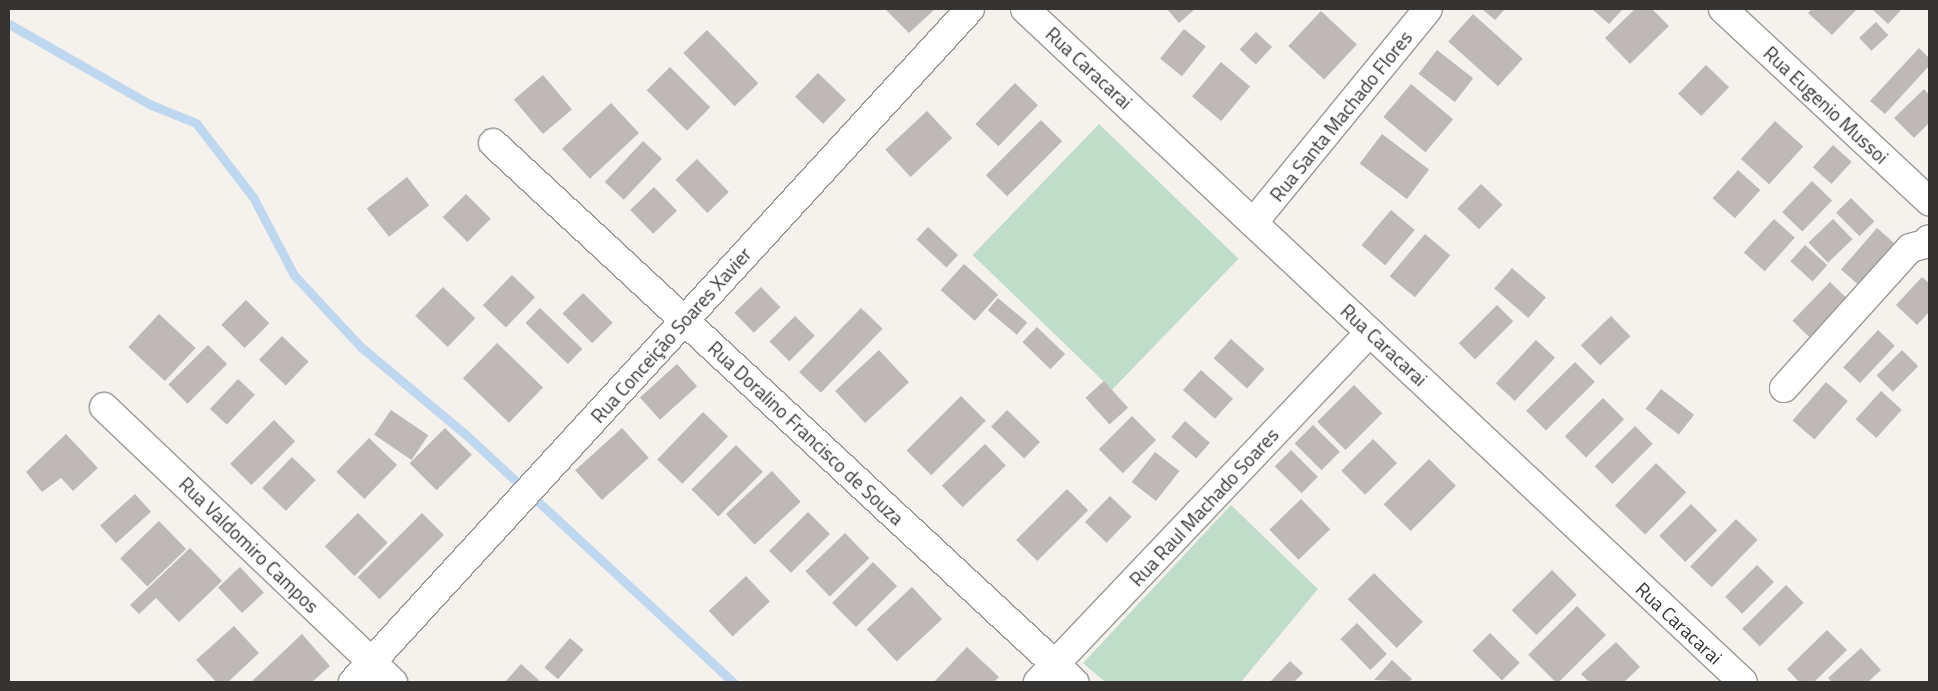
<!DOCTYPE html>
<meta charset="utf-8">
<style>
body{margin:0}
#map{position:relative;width:1938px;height:691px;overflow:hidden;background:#f5f2ee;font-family:"Titillium Web",sans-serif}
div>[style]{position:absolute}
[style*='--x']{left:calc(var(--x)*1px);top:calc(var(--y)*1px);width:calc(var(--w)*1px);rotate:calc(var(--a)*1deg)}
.green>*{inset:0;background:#c0ddca;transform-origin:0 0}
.stream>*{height:9px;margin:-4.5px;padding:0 4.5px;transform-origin:4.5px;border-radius:4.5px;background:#c0d8ef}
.building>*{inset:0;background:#beb8b7;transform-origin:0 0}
.roads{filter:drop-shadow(1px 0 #9c9a96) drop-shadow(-1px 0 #9c9a96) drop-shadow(0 1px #9c9a96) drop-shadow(0 -1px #9c9a96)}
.minor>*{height:28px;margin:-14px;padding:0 14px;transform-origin:14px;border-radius:14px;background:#fff}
span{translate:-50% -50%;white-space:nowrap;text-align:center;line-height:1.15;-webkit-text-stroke:4.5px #fff;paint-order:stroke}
.street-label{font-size:19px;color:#353432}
.frame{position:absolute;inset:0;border:10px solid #353432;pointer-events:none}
</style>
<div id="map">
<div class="green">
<div style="left:1099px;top:124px;width:194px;height:182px;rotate:44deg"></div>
<div style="clip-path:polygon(1231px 505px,1318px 589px,1241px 682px,1105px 682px,1083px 663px)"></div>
</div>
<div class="stream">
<div style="--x:9;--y:24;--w:161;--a:29.7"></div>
<div style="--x:149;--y:104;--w:51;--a:22"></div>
<div style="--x:196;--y:123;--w:93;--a:52.4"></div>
<div style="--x:253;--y:197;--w:88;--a:62.3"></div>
<div style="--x:294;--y:275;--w:98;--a:47.1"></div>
<div style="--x:361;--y:347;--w:134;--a:39.9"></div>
<div style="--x:464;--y:433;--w:367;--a:42.8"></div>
</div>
<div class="building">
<div style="clip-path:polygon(885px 9px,935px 9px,909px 33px)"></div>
<div style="clip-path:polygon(1167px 9px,1195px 9px,1179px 23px)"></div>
<div style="clip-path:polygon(1482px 9px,1505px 9px,1495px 20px)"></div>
<div style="clip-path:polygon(1592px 9px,1623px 9px,1609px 24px)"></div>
<div style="clip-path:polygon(1635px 9px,1652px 9px,1669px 26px,1630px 64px,1605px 38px)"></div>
<div style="clip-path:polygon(1812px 9px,1857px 9px,1832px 35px,1808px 13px)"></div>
<div style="clip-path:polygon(1872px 9px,1902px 9px,1888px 24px)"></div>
<div style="left:1321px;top:11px;width:49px;height:48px;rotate:43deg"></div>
<div style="left:1473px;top:14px;width:67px;height:37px;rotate:42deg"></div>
<div style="left:1876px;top:22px;width:18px;height:23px;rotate:47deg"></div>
<div style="left:1184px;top:29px;width:28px;height:38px;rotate:39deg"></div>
<div style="left:707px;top:30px;width:74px;height:33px;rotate:46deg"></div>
<div style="left:1256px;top:32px;width:22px;height:24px;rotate:43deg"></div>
<div style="clip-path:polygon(1919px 48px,1929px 58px,1929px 66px,1885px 114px,1870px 101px)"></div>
<div style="left:1437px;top:50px;width:46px;height:30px;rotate:38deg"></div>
<div style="left:1221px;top:62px;width:38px;height:45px;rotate:40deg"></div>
<div style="left:1706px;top:65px;width:32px;height:40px;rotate:44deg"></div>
<div style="left:670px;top:67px;width:57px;height:33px;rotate:45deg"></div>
<div style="left:818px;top:73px;width:39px;height:33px;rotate:44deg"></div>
<div style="left:543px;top:75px;width:45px;height:38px;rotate:50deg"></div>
<div style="left:1015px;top:83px;width:32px;height:57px;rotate:44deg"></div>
<div style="left:1411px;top:84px;width:55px;height:43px;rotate:40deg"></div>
<div style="clip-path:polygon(1924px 89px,1929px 95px,1929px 123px,1914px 138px,1894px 118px)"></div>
<div style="left:611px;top:103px;width:41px;height:67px;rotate:47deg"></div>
<div style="left:927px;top:111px;width:37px;height:57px;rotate:47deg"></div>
<div style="left:1041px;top:120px;width:30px;height:78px;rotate:45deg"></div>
<div style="left:1775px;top:121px;width:38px;height:51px;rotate:42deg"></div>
<div style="left:1382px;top:134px;width:59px;height:37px;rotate:37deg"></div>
<div style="left:643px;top:141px;width:26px;height:56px;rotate:43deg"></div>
<div style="left:1833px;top:145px;width:25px;height:30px;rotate:42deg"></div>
<div style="left:697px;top:159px;width:46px;height:30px;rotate:46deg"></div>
<div style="left:1738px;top:170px;width:30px;height:38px;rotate:42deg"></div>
<div style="left:407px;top:177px;width:36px;height:51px;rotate:52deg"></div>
<div style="left:1812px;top:181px;width:28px;height:43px;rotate:44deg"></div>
<div style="left:1481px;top:184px;width:30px;height:34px;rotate:44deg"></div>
<div style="left:654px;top:187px;width:33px;height:33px;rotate:46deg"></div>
<div style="left:466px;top:194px;width:35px;height:33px;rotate:45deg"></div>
<div style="left:1851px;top:198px;width:33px;height:21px;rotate:45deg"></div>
<div style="left:1391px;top:210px;width:31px;height:46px;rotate:40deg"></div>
<div style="left:1774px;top:219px;width:28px;height:45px;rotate:42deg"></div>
<div style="left:1833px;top:219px;width:28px;height:34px;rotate:46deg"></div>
<div style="left:928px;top:227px;width:41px;height:17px;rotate:43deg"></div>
<div style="left:1877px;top:228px;width:30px;height:55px;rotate:41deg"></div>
<div style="left:1425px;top:234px;width:33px;height:55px;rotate:40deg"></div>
<div style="left:1805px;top:245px;width:30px;height:22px;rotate:42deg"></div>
<div style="left:964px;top:264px;width:46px;height:35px;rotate:42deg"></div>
<div style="left:1512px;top:268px;width:45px;height:27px;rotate:41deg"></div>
<div style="left:512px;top:275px;width:32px;height:42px;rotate:44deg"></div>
<div style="clip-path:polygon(1922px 277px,1929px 283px,1929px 312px,1917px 325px,1896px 305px)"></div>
<div style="left:1830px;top:282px;width:28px;height:54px;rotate:44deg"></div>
<div style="left:443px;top:287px;width:45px;height:40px;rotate:44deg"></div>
<div style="left:761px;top:287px;width:28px;height:37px;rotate:46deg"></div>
<div style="left:583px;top:293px;width:42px;height:29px;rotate:45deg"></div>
<div style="left:998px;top:298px;width:38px;height:16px;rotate:40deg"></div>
<div style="left:246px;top:300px;width:33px;height:35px;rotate:45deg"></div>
<div style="left:1497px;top:305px;width:23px;height:54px;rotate:45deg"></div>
<div style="left:540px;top:308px;width:59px;height:21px;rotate:44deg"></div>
<div style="left:861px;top:308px;width:30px;height:89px;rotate:44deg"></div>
<div style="left:159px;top:314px;width:50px;height:45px;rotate:43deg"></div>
<div style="left:795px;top:316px;width:28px;height:36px;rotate:45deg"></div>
<div style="left:1611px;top:316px;width:28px;height:42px;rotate:46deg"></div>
<div style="left:1037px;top:327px;width:39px;height:21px;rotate:44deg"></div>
<div style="left:1878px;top:330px;width:23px;height:51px;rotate:43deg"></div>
<div style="left:282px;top:336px;width:37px;height:33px;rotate:44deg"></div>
<div style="left:1231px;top:339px;width:45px;height:26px;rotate:42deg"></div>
<div style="left:1536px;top:340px;width:26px;height:59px;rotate:43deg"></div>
<div style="left:497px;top:343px;width:64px;height:49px;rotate:44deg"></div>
<div style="left:208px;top:345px;width:27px;height:56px;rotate:45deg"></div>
<div style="left:879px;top:350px;width:44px;height:60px;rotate:47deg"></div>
<div style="left:1902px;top:350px;width:23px;height:36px;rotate:45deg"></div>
<div style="left:1575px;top:362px;width:28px;height:69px;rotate:45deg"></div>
<div style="left:677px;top:364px;width:30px;height:50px;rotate:48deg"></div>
<div style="left:1201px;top:370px;width:43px;height:27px;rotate:42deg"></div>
<div style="left:238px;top:379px;width:23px;height:41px;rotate:43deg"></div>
<div style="left:1104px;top:381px;width:36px;height:25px;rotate:48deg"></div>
<div style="left:1826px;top:382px;width:29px;height:51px;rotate:41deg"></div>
<div style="left:1354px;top:385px;width:40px;height:52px;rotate:45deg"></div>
<div style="left:1661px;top:389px;width:42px;height:25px;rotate:38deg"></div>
<div style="left:1881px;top:391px;width:28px;height:38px;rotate:42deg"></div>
<div style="left:961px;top:396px;width:35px;height:77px;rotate:45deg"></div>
<div style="left:1603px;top:398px;width:30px;height:54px;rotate:45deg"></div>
<div style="left:391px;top:410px;width:45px;height:30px;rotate:34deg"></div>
<div style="left:1007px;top:410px;width:46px;height:23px;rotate:44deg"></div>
<div style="left:703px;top:412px;width:35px;height:66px;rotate:44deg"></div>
<div style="left:1132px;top:416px;width:34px;height:47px;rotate:45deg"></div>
<div style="left:274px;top:420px;width:30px;height:62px;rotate:45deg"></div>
<div style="left:1185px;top:421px;width:33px;height:21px;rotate:41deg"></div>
<div style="left:1313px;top:425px;width:38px;height:26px;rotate:45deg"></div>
<div style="left:1635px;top:426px;width:25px;height:57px;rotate:45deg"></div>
<div style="left:445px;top:428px;width:38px;height:50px;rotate:45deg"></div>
<div style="left:622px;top:428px;width:40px;height:63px;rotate:48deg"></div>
<div style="clip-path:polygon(66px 434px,98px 468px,73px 491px,61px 478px,42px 492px,26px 472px)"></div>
<div style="left:369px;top:438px;width:39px;height:47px;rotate:44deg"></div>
<div style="left:1373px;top:439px;width:34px;height:45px;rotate:45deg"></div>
<div style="left:985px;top:444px;width:30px;height:60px;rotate:46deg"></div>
<div style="left:736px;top:445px;width:38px;height:63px;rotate:45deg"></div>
<div style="left:1291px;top:450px;width:38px;height:23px;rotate:45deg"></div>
<div style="left:1155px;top:452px;width:31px;height:38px;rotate:38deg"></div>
<div style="left:292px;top:457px;width:33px;height:43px;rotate:44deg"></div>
<div style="left:1429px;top:459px;width:38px;height:64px;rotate:45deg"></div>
<div style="left:1656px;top:463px;width:42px;height:59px;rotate:44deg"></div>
<div style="left:772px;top:471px;width:42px;height:63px;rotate:47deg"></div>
<div style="left:1067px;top:489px;width:30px;height:72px;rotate:45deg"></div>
<div style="left:135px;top:494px;width:24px;height:47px;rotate:48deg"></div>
<div style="left:1110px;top:496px;width:30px;height:36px;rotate:44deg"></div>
<div style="left:1301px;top:499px;width:42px;height:44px;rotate:46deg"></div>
<div style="left:1691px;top:504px;width:37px;height:45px;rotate:45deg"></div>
<div style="left:808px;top:512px;width:31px;height:55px;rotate:45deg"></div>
<div style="left:358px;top:513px;width:42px;height:47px;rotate:45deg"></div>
<div style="left:422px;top:513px;width:31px;height:91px;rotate:45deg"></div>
<div style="left:1736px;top:519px;width:30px;height:66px;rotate:44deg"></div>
<div style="left:159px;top:521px;width:39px;height:54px;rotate:46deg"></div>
<div style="left:845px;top:533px;width:35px;height:55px;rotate:46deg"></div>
<div style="clip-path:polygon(190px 548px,222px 581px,179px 622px,156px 598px,139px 614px,130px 605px)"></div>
<div style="left:873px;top:562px;width:34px;height:58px;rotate:45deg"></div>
<div style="left:1757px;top:565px;width:24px;height:45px;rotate:45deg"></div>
<div style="left:240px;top:567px;width:35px;height:30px;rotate:47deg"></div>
<div style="left:1552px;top:570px;width:35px;height:57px;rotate:45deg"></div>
<div style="left:1374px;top:573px;width:69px;height:37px;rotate:45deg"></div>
<div style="left:746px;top:576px;width:35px;height:51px;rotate:47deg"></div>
<div style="left:1786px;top:585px;width:25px;height:62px;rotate:45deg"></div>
<div style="left:912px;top:587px;width:44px;height:62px;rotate:47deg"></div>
<div style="left:1577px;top:606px;width:41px;height:69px;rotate:45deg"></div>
<div style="left:1357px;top:623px;width:43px;height:23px;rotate:46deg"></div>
<div style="clip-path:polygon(234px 626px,259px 653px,228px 682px,216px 682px,196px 660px)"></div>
<div style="clip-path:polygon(1827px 630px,1847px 650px,1814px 682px,1799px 682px,1787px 669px)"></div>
<div style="left:1490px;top:633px;width:42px;height:25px;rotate:45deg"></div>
<div style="clip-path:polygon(302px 634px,330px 666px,312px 682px,251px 682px)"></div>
<div style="left:570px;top:638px;width:18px;height:39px;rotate:41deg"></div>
<div style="clip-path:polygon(1616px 642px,1640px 667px,1624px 682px,1589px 682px,1581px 674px)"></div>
<div style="clip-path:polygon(967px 647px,999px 677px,994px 682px,934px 682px)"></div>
<div style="clip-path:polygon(1861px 648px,1881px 670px,1868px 682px,1832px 682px,1828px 678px)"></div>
<div style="clip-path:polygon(1392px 660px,1412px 679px,1409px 682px,1374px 680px)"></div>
<div style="clip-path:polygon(1290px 661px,1303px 673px,1294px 682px,1270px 682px)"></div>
<div style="clip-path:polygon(521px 664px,541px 682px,505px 682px)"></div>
</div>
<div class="roads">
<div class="minor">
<div style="--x:1025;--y:9;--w:984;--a:43.15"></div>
<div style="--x:1723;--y:9;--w:282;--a:43"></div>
<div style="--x:493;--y:143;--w:793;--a:42.85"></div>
<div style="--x:1253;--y:223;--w:276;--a:-50.7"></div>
<div style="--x:1784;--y:388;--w:188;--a:-48"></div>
<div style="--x:1910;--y:248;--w:16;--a:-15"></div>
<div style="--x:1925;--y:244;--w:6;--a:-51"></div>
<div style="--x:104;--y:407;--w:399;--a:43.6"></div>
<div style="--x:353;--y:682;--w:913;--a:-47.49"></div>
<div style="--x:1038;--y:682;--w:482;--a:-46.5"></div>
</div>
</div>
<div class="street-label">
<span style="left:1089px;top:68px;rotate:43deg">Rua Caracarai</span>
<span style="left:1826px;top:105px;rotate:43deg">Rua Eugenio Mussoi</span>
<span style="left:1341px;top:116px;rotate:-51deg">Rua Santa Machado Flores</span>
<span style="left:671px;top:335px;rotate:-48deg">Rua Conceição Soares Xavier</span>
<span style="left:1384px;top:345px;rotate:43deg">Rua Caracarai</span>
<span style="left:806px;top:433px;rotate:43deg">Rua Doralino Francisco de Souza</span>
<span style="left:1204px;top:507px;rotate:-47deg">Rua Raul Machado Soares</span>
<span style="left:249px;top:545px;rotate:44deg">Rua Valdomiro Campos</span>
<span style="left:1679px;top:623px;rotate:43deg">Rua Caracarai</span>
</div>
<div class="frame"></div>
</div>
